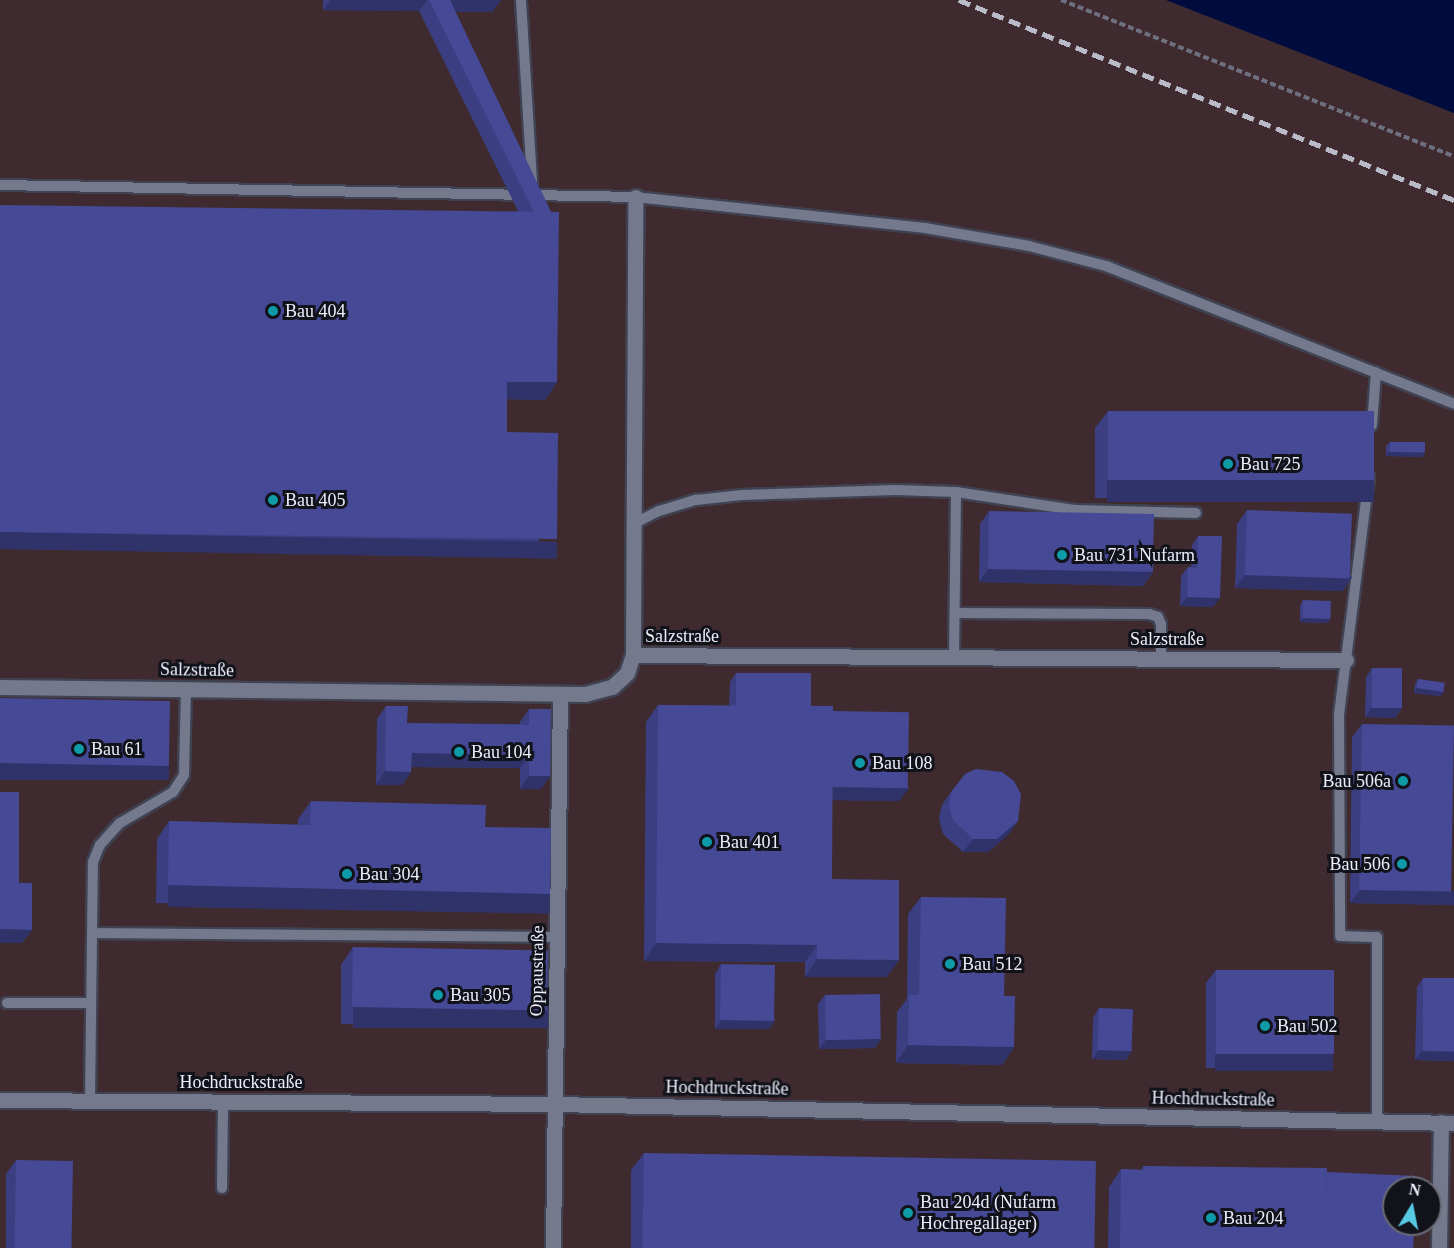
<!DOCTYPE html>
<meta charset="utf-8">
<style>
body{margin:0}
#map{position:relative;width:1454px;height:1248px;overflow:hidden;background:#26283a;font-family:"Times New Roman",serif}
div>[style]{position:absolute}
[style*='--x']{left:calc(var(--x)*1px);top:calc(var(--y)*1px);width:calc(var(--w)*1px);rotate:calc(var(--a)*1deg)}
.industrial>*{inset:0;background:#3f2b2f}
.water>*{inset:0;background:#000c3e}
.path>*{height:4px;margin-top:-2px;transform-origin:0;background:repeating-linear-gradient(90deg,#6e7080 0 6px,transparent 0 9px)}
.roads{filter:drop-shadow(2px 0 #404251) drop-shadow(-2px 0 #404251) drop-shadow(0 2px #404251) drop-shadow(0 -2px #404251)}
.lane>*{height:10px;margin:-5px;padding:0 5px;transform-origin:5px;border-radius:5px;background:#75798e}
.street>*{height:15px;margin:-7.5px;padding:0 7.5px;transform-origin:7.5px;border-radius:7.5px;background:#75798e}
.rail>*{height:4.5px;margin-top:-2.25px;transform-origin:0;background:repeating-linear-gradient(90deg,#b9bbc8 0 12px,transparent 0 18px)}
.wall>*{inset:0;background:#3b3f81}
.shaded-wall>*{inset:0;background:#303369;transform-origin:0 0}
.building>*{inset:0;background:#454996;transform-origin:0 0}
.dots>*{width:16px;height:16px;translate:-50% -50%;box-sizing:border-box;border:3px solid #11121a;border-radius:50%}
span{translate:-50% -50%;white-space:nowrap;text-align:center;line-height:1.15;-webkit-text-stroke:6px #11121a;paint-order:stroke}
.poi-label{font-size:18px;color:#eceefa}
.left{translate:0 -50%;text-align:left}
.right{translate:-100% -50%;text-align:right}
.street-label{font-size:18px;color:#eceefa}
.north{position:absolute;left:1382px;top:1176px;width:60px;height:60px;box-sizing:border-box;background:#11121a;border:2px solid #696a74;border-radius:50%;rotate:10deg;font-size:16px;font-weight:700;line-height:24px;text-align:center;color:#eceefa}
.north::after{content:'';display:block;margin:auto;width:21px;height:27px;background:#58c9e3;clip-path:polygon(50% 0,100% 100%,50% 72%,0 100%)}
</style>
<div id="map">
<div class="industrial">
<div style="clip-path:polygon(evenodd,0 0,1166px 0,1454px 113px,1454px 1248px,0 1248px,0 0,1394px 1188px,1430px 1188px,1430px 1224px,1394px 1224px,1394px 1188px)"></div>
</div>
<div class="water">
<div style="clip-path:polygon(1166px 0,1454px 0,1454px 113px)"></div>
</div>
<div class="path">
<div style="--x:1061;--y:0;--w:423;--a:21.7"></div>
</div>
<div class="roads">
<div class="lane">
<div style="--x:521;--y:1;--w:182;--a:86.5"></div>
<div style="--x:0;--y:185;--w:635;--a:1.08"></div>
<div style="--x:635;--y:197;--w:292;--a:6.1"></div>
<div style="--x:925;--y:228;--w:106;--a:9.8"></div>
<div style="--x:1029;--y:246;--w:80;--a:14.6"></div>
<div style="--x:1106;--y:266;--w:374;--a:21.6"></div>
<div style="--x:1372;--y:425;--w:53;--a:-85.7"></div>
<div style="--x:1369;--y:477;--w:238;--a:97.2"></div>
<div style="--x:1339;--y:713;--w:223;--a:89.7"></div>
<div style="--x:1340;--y:936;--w:37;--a:2"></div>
<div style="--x:1377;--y:937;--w:185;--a:90"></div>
<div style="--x:633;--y:524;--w:29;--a:-27"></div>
<div style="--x:659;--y:511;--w:39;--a:-17"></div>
<div style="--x:696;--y:500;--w:46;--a:-6.2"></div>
<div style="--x:742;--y:495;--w:153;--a:-1.9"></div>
<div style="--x:895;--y:490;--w:61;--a:1.9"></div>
<div style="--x:955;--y:613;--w:194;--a:0.3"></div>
<div style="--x:1149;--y:614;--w:9;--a:18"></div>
<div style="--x:1158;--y:617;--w:8;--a:67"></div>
<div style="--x:1161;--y:624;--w:35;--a:90"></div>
<div style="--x:954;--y:657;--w:165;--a:-89.3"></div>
<div style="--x:956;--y:492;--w:120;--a:8.6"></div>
<div style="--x:1075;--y:510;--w:121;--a:1.4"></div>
<div style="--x:92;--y:933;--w:465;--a:0.5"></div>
<div style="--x:7;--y:1003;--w:84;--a:0"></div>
<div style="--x:90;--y:1100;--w:238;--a:-89.3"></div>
<div style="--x:93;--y:862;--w:18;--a:-68"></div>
<div style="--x:100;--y:845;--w:30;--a:-48"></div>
<div style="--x:120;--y:823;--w:61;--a:-30.3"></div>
<div style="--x:173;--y:792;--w:20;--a:-57"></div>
<div style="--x:184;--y:775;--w:86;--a:-88.7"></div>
<div style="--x:222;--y:1188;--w:86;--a:-89.3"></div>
</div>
<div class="street">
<div style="--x:633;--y:655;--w:713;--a:0.4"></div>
<div style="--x:0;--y:687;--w:585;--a:0.69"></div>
<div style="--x:585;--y:694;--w:28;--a:-15"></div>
<div style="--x:612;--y:687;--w:21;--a:-43"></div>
<div style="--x:627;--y:673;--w:19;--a:-72"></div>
<div style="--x:633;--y:655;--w:458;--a:-89.7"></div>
<div style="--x:0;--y:1100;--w:554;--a:0.41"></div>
<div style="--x:554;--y:1104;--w:900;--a:1.21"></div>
<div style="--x:553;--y:1248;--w:554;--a:-89.28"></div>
<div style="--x:1439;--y:1248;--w:126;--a:-89.1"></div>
</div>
</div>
<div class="rail">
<div style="--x:959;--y:0;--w:534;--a:22"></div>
</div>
<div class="wall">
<div style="clip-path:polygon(323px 0,501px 0,492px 12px,455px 12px,551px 212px,557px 382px,545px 400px,507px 399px,507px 432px,544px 556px,0 549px,518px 211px,419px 11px,323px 10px)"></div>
<div style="clip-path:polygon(1108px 411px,1362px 500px,1095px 498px,1095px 428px)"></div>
<div style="clip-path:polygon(1390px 442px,1425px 453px,1422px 457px,1386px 456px,1386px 446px)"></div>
<div style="clip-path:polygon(1247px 510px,1352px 577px,1343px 591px,1235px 588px,1237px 524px)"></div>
<div style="clip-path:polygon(989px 511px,1153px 572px,1143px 586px,979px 582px,980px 524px)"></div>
<div style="clip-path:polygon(1198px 536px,1213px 607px,1180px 606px,1181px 576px,1188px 567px,1191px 567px,1192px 545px)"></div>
<div style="clip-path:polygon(1303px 600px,1328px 623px,1300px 622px,1300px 605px)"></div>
<div style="clip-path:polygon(1372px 668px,1402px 708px,1395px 718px,1365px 717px,1366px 677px)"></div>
<div style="clip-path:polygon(736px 673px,811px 706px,833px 711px,909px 788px,899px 801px,832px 800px,832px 879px,887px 977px,805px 977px,805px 962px,644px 961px,646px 722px,658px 705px,729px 706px,730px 682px)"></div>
<div style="clip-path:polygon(1418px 679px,1444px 692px,1440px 696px,1414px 693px,1415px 684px)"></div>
<div style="clip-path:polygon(386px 706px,407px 723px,520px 724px,520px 722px,529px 709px,550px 776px,541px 789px,520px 789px,520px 768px,411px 767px,411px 772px,402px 785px,376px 785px,377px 719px)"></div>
<div style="clip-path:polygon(1362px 724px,1454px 905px,1350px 903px,1352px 737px)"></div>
<div style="clip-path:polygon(951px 792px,1018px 821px,1008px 835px,988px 852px,963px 852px,943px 834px,939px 819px,942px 805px)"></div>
<div style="clip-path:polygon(311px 801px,485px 827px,538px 911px,156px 903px,157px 839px,169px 821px,298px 825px,298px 819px)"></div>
<div style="clip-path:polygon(921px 897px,1004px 996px,1014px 1047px,1002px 1065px,896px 1063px,897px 1012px,907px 999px,908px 914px)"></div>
<div style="clip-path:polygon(353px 947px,548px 1008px,535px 1025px,341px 1024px,341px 965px)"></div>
<div style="clip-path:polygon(721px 964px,775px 1020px,769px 1029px,715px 1029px,715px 974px)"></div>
<div style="clip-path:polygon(1216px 970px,1333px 1055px,1324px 1069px,1206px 1068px,1206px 983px)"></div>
<div style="clip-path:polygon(1423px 978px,1454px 978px,1454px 1061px,1415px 1060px,1417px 987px)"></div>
<div style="clip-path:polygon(825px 995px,875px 1048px,819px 1049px,818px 1004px)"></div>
<div style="clip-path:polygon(1099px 1008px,1126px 1060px,1092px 1059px,1093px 1018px)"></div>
<div style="clip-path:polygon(644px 1153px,1093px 1248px,631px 1248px,631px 1170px)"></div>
<div style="clip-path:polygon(16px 1160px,72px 1248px,6px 1248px,6px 1174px)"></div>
<div style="clip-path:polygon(1143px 1166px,1327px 1172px,1416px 1186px,1424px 1235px,1414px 1235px,1413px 1248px,1108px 1248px,1109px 1187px,1121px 1169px,1141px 1170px)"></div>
</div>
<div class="shaded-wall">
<div style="clip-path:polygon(330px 0,427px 0,419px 11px,323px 10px)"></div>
<div style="clip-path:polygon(448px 0,501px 0,492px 12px,439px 12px)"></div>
<div style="clip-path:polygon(507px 382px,557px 382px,545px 400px,495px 399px)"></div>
<div style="clip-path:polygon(1389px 452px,1425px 453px,1422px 457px,1386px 456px)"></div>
<div style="left:1107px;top:480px;width:267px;height:22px"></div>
<div style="left:0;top:532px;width:557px;height:17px;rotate:1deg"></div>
<div style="clip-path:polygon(988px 569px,1153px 572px,1143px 586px,979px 582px)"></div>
<div style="clip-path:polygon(1245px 575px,1352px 577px,1343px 591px,1235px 588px)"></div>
<div style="clip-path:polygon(1187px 597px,1220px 598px,1213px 607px,1180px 606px)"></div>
<div style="clip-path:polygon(1303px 618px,1331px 618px,1328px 623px,1300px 622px)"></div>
<div style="clip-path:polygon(1417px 688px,1444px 692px,1440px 696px,1414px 693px)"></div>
<div style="clip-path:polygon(1371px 708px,1402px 708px,1395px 718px,1365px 717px)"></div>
<div style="clip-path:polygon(412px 753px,529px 755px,520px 768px,402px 767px)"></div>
<div style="left:0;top:763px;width:169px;height:17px"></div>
<div style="clip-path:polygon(385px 771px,411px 772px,402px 785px,376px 785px)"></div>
<div style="clip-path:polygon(529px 776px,550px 776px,541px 789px,520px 789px)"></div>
<div style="clip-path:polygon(830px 786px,909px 788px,899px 801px,820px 800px)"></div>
<div style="clip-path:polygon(1018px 821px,1008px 835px,988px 852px,963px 852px,973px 839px)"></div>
<div style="left:168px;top:885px;width:382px;height:22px;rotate:1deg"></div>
<div style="clip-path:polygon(1360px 890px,1454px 891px,1454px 905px,1350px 903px)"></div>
<div style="clip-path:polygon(0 929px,32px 930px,22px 943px,0 943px)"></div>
<div style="clip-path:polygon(656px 943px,817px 945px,805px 962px,644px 961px)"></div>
<div style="clip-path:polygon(817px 959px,899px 960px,887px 977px,805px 977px)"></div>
<div style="left:353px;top:1007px;width:195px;height:21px"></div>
<div style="clip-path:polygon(721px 1020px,775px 1020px,769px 1029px,715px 1029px)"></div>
<div style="clip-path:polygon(881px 1039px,875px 1048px,819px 1049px,826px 1040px)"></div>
<div style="clip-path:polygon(908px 1045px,1014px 1047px,1002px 1065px,896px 1063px)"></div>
<div style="clip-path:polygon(1099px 1050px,1132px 1051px,1126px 1060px,1092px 1059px)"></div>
<div style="clip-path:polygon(1421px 1051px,1454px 1052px,1454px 1061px,1415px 1060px)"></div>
<div style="left:1215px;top:1054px;width:118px;height:17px"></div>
<div style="clip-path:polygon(1410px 1230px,1427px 1230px,1424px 1235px,1407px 1234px)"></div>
</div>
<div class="building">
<div style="clip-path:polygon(429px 0,450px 0,551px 212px,534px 212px)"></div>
<div style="clip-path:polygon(0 205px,559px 212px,557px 382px,507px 382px,507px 432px,558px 433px,557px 539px,0 532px)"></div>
<div style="left:1108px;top:411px;width:266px;height:69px"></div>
<div style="left:1390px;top:442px;width:35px;height:10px"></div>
<div style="left:1247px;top:510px;width:105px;height:65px;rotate:2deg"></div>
<div style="left:989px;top:511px;width:165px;height:58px;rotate:1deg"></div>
<div style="clip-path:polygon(1198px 536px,1222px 536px,1220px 598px,1187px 597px,1188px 567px,1197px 568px)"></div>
<div style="left:1303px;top:600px;width:28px;height:18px;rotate:2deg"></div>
<div style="left:1372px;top:668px;width:30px;height:40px"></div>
<div style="left:736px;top:673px;width:75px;height:33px"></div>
<div style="left:1418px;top:679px;width:27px;height:9px;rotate:8deg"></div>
<div style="left:0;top:698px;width:170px;height:65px;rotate:1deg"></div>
<div style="clip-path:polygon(658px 705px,833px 706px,832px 879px,899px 880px,899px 960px,817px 959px,817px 945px,656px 943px)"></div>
<div style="clip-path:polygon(386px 706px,408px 706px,407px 723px,529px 725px,529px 709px,551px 709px,550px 776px,529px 776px,529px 755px,412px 753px,411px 772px,385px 771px)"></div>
<div style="left:833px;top:711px;width:76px;height:76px;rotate:1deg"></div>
<div style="left:1362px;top:724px;width:92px;height:166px;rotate:1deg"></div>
<div style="clip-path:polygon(976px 769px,1002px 772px,1014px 781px,1021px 794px,1018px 821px,997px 839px,973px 839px,953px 820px,949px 806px,951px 792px,965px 774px)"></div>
<div style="clip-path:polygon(0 792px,19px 792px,19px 883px,32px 883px,32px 930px,0 929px)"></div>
<div style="clip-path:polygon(311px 801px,486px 805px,485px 827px,551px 828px,550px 894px,168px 885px,169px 821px,310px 825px)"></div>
<div style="clip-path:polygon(921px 897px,1006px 898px,1004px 996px,1015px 996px,1014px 1047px,908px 1045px,909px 995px,919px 995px)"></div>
<div style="left:353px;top:947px;width:195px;height:60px;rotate:1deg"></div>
<div style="left:721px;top:964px;width:54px;height:56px;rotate:1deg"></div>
<div style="left:1216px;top:970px;width:118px;height:84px"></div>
<div style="left:1423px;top:978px;width:31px;height:73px"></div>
<div style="left:880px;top:994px;width:45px;height:55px;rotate:89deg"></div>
<div style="left:1099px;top:1008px;width:34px;height:42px;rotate:2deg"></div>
<div style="left:644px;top:1153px;width:452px;height:95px;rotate:1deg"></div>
<div style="left:16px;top:1160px;width:57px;height:88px;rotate:1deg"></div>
<div style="clip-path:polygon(1143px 1166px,1327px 1168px,1325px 1248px,1120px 1248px,1121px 1169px,1144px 1170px)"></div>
<div style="clip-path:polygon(1327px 1172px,1416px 1176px,1416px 1188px,1394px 1188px,1394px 1224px,1414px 1224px,1413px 1248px,1325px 1248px)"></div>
<div style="clip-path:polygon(1416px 1186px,1428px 1187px,1428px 1188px,1416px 1188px)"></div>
<div style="left:1414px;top:1224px;width:13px;height:6px"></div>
</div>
<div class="dots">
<div style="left:273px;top:311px;background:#0f9aa8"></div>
<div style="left:1228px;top:464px;background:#0f9aa8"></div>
<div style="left:273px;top:500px;background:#0f9aa8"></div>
<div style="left:1062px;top:555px;background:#0f9aa8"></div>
<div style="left:79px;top:749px;background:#0f9aa8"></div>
<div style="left:459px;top:752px;background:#0f9aa8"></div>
<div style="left:860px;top:763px;background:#0f9aa8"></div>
<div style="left:1403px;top:781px;background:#0f9aa8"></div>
<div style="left:707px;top:842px;background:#0f9aa8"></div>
<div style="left:1402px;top:864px;background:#0f9aa8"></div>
<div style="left:347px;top:874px;background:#0f9aa8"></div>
<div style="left:950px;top:964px;background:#0f9aa8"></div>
<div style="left:438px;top:995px;background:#0f9aa8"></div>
<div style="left:1265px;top:1026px;background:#0f9aa8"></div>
<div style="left:908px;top:1213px;background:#0f9aa8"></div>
<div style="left:1211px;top:1218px;background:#0f9aa8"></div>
</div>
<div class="poi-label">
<span class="left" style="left:285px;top:311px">Bau 404</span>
<span class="left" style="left:1240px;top:464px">Bau 725</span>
<span class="left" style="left:285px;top:500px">Bau 405</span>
<span class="left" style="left:1074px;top:555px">Bau 731 Nufarm</span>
<span class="left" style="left:91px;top:749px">Bau 61</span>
<span class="left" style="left:471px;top:752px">Bau 104</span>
<span class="left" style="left:872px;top:763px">Bau 108</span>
<span class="right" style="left:1391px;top:781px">Bau 506a</span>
<span class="left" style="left:719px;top:842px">Bau 401</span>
<span class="right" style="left:1390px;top:864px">Bau 506</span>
<span class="left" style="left:359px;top:874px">Bau 304</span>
<span class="left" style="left:962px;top:964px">Bau 512</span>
<span class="left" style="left:450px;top:995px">Bau 305</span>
<span class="left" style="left:1277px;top:1026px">Bau 502</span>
<span class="left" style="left:920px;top:1213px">Bau 204d (Nufarm<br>Hochregallager)</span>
<span class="left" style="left:1223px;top:1218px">Bau 204</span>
</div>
<div class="street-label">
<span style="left:682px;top:636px">Salzstraße</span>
<span style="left:1167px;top:639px">Salzstraße</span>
<span style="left:197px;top:670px;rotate:1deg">Salzstraße</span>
<span style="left:537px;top:971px;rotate:-89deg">Oppaustraße</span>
<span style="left:241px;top:1082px">Hochdruckstraße</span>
<span style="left:727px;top:1088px;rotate:1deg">Hochdruckstraße</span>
<span style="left:1213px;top:1099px;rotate:1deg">Hochdruckstraße</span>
</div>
<div class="north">N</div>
</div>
